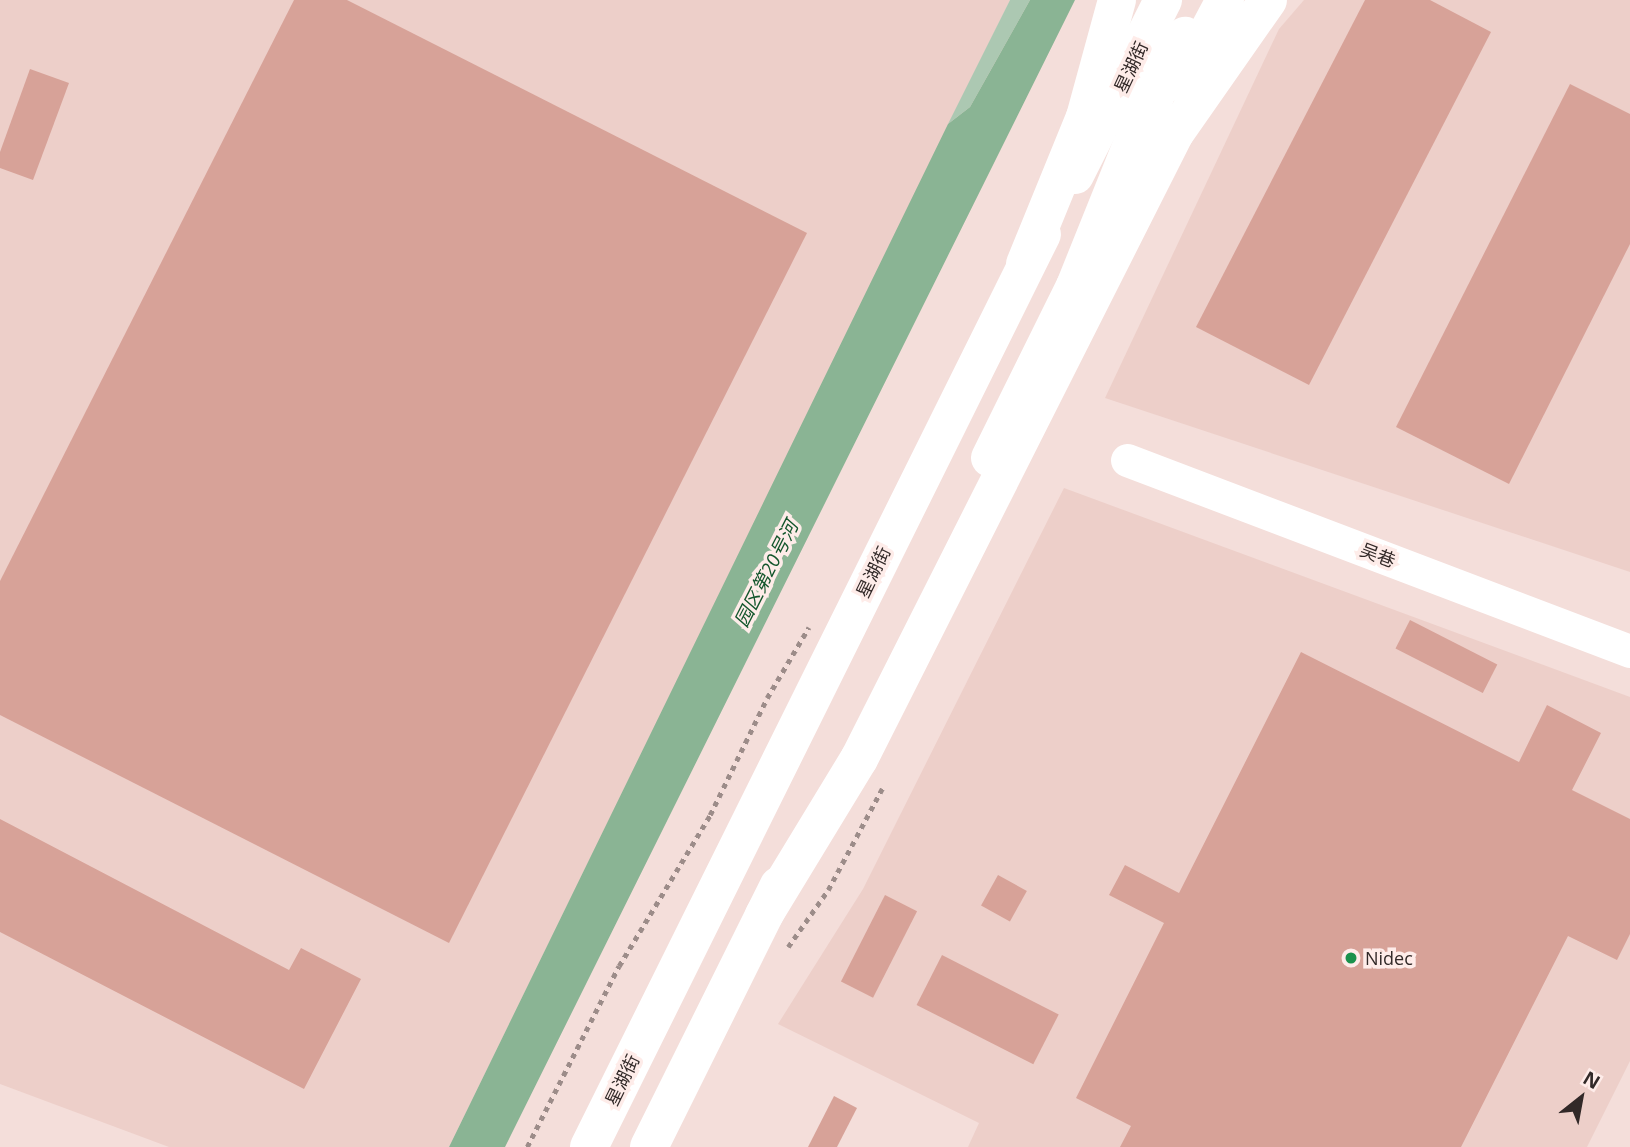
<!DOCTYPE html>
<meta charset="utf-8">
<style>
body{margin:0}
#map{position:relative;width:1630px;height:1147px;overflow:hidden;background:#f4deda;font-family:"Open Sans","Noto Sans SC",sans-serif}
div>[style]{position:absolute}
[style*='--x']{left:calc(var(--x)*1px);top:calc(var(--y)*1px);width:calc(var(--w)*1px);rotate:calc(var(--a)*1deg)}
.built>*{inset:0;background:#edcfc9}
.green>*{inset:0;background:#acc8b2}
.water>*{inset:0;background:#8ab494}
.building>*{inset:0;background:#d7a298;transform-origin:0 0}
.path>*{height:4.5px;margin-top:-2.25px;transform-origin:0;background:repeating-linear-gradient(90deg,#9c8c89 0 5px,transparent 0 10px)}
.tertiary>*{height:33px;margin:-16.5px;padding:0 16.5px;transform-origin:16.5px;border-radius:16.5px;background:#fff}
.primary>*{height:38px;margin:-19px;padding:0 19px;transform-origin:19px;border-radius:19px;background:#fff}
.trunk>*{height:38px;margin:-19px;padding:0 19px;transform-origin:19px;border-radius:19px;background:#fff}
.dots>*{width:19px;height:19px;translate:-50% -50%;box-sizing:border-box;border:4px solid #feece9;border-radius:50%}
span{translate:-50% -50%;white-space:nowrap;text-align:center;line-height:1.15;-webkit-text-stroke:7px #feece9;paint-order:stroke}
.street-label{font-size:18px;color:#322928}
.poi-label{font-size:18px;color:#322928}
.left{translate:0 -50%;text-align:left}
.water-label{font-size:19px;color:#13562c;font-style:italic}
.north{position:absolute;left:1546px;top:1063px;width:70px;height:70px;-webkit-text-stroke:5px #feece9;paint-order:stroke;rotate:31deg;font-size:19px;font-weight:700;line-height:28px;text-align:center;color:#322928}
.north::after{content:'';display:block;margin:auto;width:24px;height:32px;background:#322928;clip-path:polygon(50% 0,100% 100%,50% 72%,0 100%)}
</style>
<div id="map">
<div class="built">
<div style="clip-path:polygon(0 0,1010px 0,449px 1147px,169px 1147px,0 1084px)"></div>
<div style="clip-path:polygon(1304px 0,1630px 0,1630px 572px,1105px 398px,1279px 29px)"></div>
<div style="clip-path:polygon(1064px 488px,1630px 697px,1630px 1061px,1587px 1147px,968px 1147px,979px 1123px,778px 1024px,863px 889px)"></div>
</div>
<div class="green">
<div style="clip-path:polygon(1010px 0,1030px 0,970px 107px,948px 124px)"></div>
</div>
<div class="water">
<div style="clip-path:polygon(1030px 0,1075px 0,505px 1147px,449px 1147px,948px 124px,970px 107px)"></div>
</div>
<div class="building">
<div style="clip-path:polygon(294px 0,347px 0,807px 233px,449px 943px,0 715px,0 581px)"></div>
<div style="clip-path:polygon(1365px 0,1430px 0,1491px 32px,1309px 385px,1196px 327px)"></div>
<div style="clip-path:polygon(30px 69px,69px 83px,33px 180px,0 168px,0 152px)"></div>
<div style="clip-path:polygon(1570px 84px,1630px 114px,1630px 244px,1509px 484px,1396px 427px)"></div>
<div style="left:1410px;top:620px;width:98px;height:32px;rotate:27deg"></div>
<div style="clip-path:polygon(1301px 652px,1519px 762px,1547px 705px,1601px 733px,1572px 790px,1630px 819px,1630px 934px,1617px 960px,1568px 936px,1461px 1147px,1120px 1147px,1131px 1126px,1076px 1098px,1164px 923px,1109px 895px,1125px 865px,1179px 893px)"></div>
<div style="clip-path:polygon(0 819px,289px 970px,301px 948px,361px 979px,304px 1089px,0 932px)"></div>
<div style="left:998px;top:875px;width:33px;height:35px;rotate:29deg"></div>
<div style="left:885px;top:895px;width:36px;height:97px;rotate:27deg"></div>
<div style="left:942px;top:955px;width:131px;height:56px;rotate:27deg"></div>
<div style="clip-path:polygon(834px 1096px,857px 1108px,837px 1147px,808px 1147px)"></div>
</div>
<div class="path">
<div style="--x:788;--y:947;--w:70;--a:-54.9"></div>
<div style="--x:828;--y:890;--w:115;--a:-61.9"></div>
<div style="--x:527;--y:1147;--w:203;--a:-63.1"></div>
<div style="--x:619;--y:966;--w:176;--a:-58.9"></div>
<div style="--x:710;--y:815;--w:130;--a:-64"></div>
<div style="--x:767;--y:698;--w:82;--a:-59.4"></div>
</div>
<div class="tertiary">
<div style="--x:1127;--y:460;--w:538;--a:20.79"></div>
</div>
<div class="primary">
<div style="--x:1075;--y:175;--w:196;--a:-63.3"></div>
<div style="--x:990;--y:458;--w:192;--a:-63.7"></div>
<div style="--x:1075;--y:286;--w:161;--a:-68.1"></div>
<div style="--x:1135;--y:137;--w:113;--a:-63.7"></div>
<div style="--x:589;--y:1147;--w:1019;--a:-63.61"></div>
<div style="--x:649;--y:1147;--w:292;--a:-63.6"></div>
</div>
<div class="trunk">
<div style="--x:1181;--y:83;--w:94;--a:-62.1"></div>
<div style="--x:1025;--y:264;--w:159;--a:-67.8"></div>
<div style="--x:1085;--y:117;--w:121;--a:-74.7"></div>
<div style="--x:764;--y:915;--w:183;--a:-58.7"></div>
<div style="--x:859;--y:759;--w:701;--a:-63.22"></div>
<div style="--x:1175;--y:133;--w:162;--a:-55"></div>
</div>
<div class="dots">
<div style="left:1351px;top:958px;background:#1b914c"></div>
</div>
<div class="street-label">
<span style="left:1131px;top:67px;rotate:-65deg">星湖街</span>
<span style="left:1378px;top:555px;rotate:21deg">吴巷</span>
<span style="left:873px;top:572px;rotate:-64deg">星湖街</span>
<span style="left:622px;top:1080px;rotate:-64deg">星湖街</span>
</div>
<div class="poi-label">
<span class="left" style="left:1365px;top:958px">Nidec</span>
</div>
<div class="water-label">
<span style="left:767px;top:574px;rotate:-63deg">园区第20号河</span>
</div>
<div class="north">N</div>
</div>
